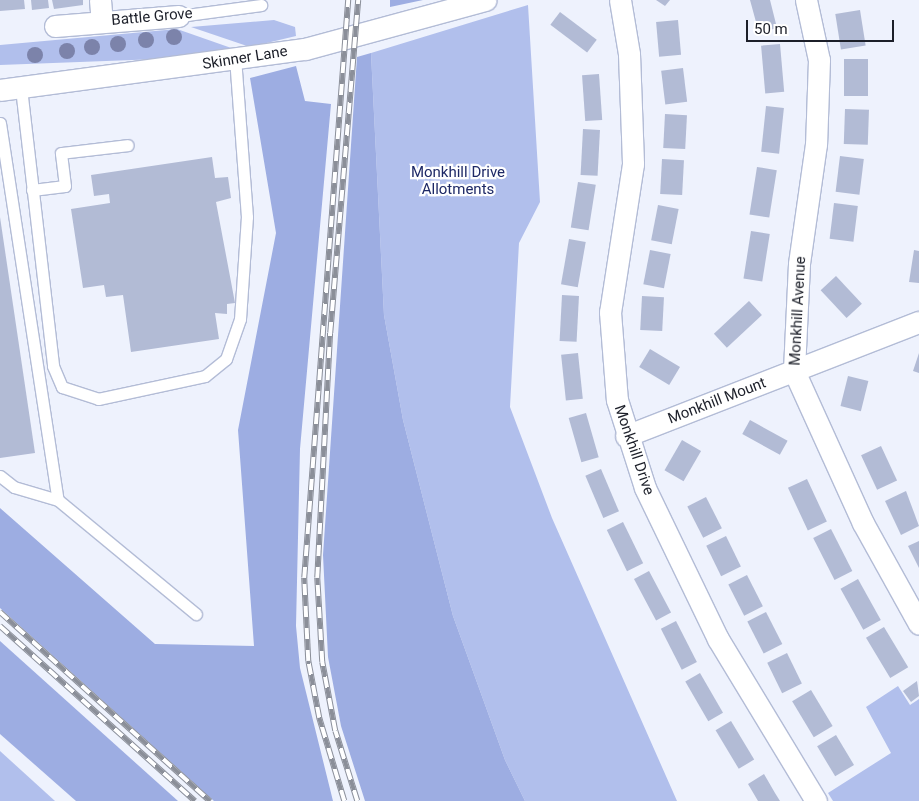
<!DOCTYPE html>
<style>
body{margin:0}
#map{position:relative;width:919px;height:801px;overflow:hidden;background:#eef2fd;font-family:Roboto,sans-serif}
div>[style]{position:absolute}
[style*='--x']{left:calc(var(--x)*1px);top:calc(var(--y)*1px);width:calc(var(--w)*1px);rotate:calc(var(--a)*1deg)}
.green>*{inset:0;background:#b1bfec}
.forest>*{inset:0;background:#9dade2}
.building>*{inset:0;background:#b2bbd5;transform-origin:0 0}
.roads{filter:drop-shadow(1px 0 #b3bcd6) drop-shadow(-1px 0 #b3bcd6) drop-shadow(0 1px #b3bcd6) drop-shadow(0 -1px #b3bcd6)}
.service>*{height:11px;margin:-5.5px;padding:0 5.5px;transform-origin:5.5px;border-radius:5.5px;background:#fff}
.minor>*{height:21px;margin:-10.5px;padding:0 10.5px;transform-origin:10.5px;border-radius:10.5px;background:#fff}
.rail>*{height:5.5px;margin-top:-2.75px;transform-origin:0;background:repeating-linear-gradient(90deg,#fff 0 11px,#8b8f99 0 22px);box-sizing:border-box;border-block:1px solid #8b8f99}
.trees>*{width:16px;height:16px;margin:-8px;border-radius:50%;background:#7c83aa}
span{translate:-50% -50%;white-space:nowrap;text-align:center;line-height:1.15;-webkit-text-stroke:4.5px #fff;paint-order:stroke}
.street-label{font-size:15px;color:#1c1f29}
.park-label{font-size:15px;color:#1e2966}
.scale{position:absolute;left:746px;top:20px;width:148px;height:22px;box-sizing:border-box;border:2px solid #1c1f29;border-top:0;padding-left:6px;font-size:15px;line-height:18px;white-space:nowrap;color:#1c1f29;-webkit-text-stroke:4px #fff;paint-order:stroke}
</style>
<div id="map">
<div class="green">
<div style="clip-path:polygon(528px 5px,540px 202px,519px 243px,510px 407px,552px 518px,677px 801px,525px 801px,505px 760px,453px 616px,403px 420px,384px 315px,371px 53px)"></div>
<div style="clip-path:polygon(274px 20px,295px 27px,296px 36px,250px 47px,191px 27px)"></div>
<div style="clip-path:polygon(177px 29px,237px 50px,159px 59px,0 65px,0 45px)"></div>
<div style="clip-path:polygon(898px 686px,910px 705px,919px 699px,919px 801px,833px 801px,828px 793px,891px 753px,866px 707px)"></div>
<div style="clip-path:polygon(0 751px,55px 801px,0 801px)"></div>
</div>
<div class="forest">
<div style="clip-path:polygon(390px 0,423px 0,390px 7px)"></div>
<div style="clip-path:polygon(371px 53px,384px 315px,403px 420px,453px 616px,505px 760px,525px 801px,365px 801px,341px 726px,328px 657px,323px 555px,357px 57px)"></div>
<div style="clip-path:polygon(296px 66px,305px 101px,331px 104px,300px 449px,296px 626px,300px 668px,333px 801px,214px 801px,0 608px,0 508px,155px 644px,254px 646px,238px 430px,276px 233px,250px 78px)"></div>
<div style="clip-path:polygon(0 641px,178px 801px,76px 801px,0 734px)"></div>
</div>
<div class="building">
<div style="clip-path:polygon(0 0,24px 0,25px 9px,0 11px)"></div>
<div style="clip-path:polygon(31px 0,48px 0,49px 8px,32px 10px)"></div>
<div style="clip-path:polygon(52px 0,83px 0,83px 5px,54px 9px)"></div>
<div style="clip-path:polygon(656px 0,670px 0,665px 6px)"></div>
<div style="clip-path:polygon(750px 0,770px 0,777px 28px,759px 33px)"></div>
<div style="left:860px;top:10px;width:36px;height:25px;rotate:81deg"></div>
<div style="left:560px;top:12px;width:46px;height:16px;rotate:37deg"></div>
<div style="left:678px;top:20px;width:35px;height:22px;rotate:85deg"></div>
<div style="left:780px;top:44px;width:48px;height:19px;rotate:85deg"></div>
<div style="left:844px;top:59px;width:24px;height:37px"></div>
<div style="left:683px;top:68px;width:34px;height:22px;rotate:83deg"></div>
<div style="left:599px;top:74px;width:46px;height:17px;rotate:86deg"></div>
<div style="left:766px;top:106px;width:18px;height:46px;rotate:6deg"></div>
<div style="left:845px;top:109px;width:24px;height:35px;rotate:2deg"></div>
<div style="left:665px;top:114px;width:22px;height:34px;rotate:3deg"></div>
<div style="left:583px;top:129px;width:17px;height:46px;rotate:3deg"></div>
<div style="left:840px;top:156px;width:24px;height:36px;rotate:7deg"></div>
<div style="clip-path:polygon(212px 157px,215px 178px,228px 177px,231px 198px,216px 202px,235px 303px,227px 304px,227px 314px,215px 313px,219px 339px,131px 352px,123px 295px,106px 297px,104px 285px,83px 288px,71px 209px,110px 203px,109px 194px,94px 196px,91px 175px)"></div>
<div style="left:662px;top:159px;width:22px;height:35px;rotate:3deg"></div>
<div style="left:757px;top:167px;width:20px;height:48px;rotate:9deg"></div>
<div style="left:578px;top:182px;width:18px;height:46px;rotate:9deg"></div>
<div style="left:834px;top:203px;width:24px;height:36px;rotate:7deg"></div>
<div style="left:658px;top:205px;width:21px;height:36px;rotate:11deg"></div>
<div style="clip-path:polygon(0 217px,35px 453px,0 458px)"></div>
<div style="left:751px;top:231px;width:19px;height:48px;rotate:9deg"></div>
<div style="left:569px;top:239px;width:17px;height:46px;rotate:10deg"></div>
<div style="left:650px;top:250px;width:21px;height:35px;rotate:11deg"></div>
<div style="clip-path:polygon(914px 250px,919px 251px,919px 283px,909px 282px)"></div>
<div style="left:836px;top:276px;width:38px;height:21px;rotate:47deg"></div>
<div style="left:562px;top:295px;width:17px;height:46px;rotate:3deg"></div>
<div style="left:642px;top:296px;width:22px;height:34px;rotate:3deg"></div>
<div style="left:749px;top:301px;width:19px;height:48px;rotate:47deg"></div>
<div style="left:650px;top:349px;width:35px;height:21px;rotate:31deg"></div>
<div style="left:578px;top:353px;width:46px;height:17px;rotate:84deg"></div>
<div style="clip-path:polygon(919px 353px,919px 373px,913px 371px)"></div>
<div style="left:848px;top:376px;width:21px;height:31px;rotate:14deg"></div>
<div style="left:586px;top:413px;width:46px;height:18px;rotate:74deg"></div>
<div style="left:750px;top:420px;width:43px;height:16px;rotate:29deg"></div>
<div style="left:682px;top:440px;width:22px;height:35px;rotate:30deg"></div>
<div style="left:881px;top:446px;width:38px;height:22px;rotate:65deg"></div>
<div style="left:601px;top:469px;width:46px;height:17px;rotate:67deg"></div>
<div style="left:807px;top:479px;width:47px;height:21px;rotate:65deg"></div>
<div style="clip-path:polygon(906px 491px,919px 526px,901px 535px,885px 501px)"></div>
<div style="left:706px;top:497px;width:35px;height:21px;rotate:63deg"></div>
<div style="left:623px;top:522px;width:46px;height:18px;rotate:64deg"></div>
<div style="left:831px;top:529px;width:47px;height:20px;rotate:63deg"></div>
<div style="left:726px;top:536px;width:34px;height:22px;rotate:64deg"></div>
<div style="clip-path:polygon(919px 541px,919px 568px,908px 546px)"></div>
<div style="left:649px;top:571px;width:47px;height:17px;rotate:62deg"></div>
<div style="left:747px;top:575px;width:35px;height:21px;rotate:63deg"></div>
<div style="left:858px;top:579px;width:47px;height:20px;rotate:61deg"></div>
<div style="left:766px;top:612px;width:36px;height:21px;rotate:63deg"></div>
<div style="left:676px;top:621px;width:46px;height:17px;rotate:63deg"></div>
<div style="left:884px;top:627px;width:47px;height:21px;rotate:59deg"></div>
<div style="left:787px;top:653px;width:34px;height:22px;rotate:64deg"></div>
<div style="left:700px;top:673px;width:46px;height:17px;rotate:60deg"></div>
<div style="clip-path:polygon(917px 681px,919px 696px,911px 702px,903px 691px)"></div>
<div style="left:811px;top:690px;width:42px;height:22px;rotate:59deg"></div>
<div style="left:731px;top:721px;width:45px;height:18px;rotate:59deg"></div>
<div style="left:836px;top:735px;width:35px;height:22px;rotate:59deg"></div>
<div style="clip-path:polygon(764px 774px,775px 793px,780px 801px,758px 801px,748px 784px)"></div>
</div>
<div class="roads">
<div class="service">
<div style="--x:179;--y:16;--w:83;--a:-7.6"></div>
<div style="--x:21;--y:88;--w:280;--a:83.4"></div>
<div style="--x:53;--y:366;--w:23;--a:67"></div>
<div style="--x:62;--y:387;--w:38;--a:18"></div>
<div style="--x:98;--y:399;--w:109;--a:-12.1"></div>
<div style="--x:205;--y:376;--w:27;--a:-39"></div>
<div style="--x:226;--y:359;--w:42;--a:-70.7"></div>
<div style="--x:240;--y:319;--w:102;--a:-86.1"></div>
<div style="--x:247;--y:217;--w:158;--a:-94.3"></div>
<div style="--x:0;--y:123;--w:381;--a:81.3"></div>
<div style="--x:58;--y:500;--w:46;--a:-163.5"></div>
<div style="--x:14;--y:487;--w:18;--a:-142"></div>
<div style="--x:32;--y:190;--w:33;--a:-7"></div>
<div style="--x:65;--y:186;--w:33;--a:-97"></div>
<div style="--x:61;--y:153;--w:67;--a:-6.8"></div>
<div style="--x:58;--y:500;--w:179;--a:39.6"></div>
</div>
<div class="minor">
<div style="--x:100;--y:0;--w:22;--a:85"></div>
<div style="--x:620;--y:0;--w:55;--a:80.5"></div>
<div style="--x:629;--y:54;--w:110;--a:87.9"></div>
<div style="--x:633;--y:164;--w:150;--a:98.8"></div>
<div style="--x:610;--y:312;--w:88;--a:85.5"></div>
<div style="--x:617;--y:400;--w:92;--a:72.3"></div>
<div style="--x:645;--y:488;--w:168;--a:64.2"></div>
<div style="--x:718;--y:639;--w:189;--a:58.8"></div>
<div style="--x:806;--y:0;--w:61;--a:77.8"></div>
<div style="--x:819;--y:60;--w:84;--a:92"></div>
<div style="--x:816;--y:144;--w:121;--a:98.1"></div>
<div style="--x:799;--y:264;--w:107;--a:92.7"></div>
<div style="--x:794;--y:371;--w:167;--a:65.6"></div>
<div style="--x:863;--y:523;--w:115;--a:61"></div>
<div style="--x:55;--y:26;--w:124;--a:-4.6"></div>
<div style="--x:0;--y:90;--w:308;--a:-7.7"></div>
<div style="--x:305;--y:49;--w:187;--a:-15.2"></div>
<div style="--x:626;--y:436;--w:314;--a:-21.3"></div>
</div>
</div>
<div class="rail">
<div style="--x:0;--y:612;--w:283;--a:42"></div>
<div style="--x:0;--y:626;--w:262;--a:41.9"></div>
<div style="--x:344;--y:801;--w:87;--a:-106.8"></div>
<div style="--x:319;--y:718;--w:58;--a:-100.9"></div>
<div style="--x:308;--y:661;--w:83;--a:-92.8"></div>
<div style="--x:304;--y:578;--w:580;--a:-85.65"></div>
<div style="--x:357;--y:801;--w:73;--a:-107.4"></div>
<div style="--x:335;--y:731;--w:70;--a:-100.7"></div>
<div style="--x:322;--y:662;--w:84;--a:-93.4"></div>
<div style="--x:317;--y:578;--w:245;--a:-87"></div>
<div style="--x:330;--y:333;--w:334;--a:-85.2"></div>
</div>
<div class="trees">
<div style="left:174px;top:37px"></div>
<div style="left:146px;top:40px"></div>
<div style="left:118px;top:44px"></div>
<div style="left:92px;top:47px"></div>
<div style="left:67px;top:51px"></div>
<div style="left:35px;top:55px"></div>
</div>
<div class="street-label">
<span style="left:152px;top:17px;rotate:-5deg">Battle Grove</span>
<span style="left:245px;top:58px;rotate:-9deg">Skinner Lane</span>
<span style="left:798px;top:311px;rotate:-87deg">Monkhill Avenue</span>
<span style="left:717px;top:401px;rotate:-21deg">Monkhill Mount</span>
<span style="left:634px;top:450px;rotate:71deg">Monkhill Drive</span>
</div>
<div class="park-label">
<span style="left:458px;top:181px">Monkhill Drive<br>Allotments</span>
</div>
<div class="scale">50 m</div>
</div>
